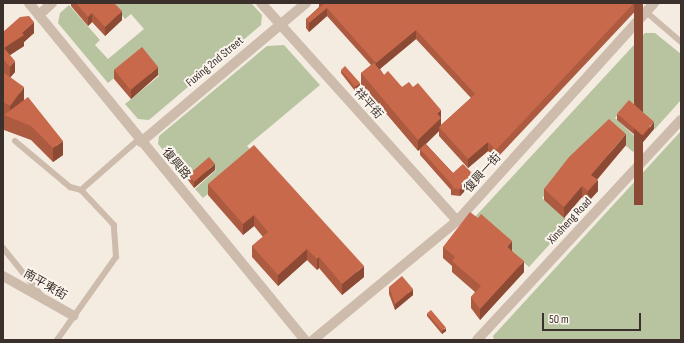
<!DOCTYPE html>
<meta charset="utf-8">
<style>
body{margin:0}
#map{position:relative;width:684px;height:343px;overflow:hidden;background:#f4ebe1;font-family:"Sofia Sans Condensed","Noto Sans TC",sans-serif}
div>[style]{position:absolute}
[style*='--x']{left:calc(var(--x)*1px);top:calc(var(--y)*1px);width:calc(var(--w)*1px);rotate:calc(var(--a)*1deg)}
.green>*{inset:0;background:#b8c4a0}
.service>*{height:6px;margin:-3px;padding:0 3px;transform-origin:3px;border-radius:3px;background:#cdbbac}
.minor>*{height:10px;margin:-5px;padding:0 5px;transform-origin:5px;border-radius:5px;background:#cdbbac}
.tertiary>*{height:10px;margin:-5px;padding:0 5px;transform-origin:5px;border-radius:5px;background:#cdbbac}
.wall>*{inset:0;background:#ac5a40}
.shaded-wall>*{inset:0;background:#8c4a34;transform-origin:0 0}
.building>*{inset:0;background:#c8694b;transform-origin:0 0}
span{translate:-50% -50%;white-space:nowrap;text-align:center;line-height:1.15;-webkit-text-stroke:4px #fbf5ee;paint-order:stroke}
.street-label{font-size:12px;color:#3b302b}
.frame{position:absolute;inset:0;border:4px solid #3b302b;pointer-events:none}
.scale{position:absolute;left:542px;top:313px;width:99px;height:18px;box-sizing:border-box;border:2px solid #3b302b;border-top:0;padding-left:5px;font-size:12px;line-height:14px;white-space:nowrap;color:#3b302b;-webkit-text-stroke:3px #fbf5ee;paint-order:stroke}
</style>
<div id="map">
<div class="green">
<div style="clip-path:polygon(110px 3px,251px 3px,262px 15px,261px 25px,149px 120px,138px 119px,125px 104px,159px 76px,142px 55px,108px 83px,58px 23px,60px 13px,69px 5px,100px 40px,95px 45px,108px 59px,144px 29px,131px 14px,125px 19px)"></div>
<div style="clip-path:polygon(645px 33px,655px 33px,681px 54px,681px 100px,655px 129px,627px 104px,615px 118px,642px 143px,633px 152px,606px 128px,542px 198px,570px 222px,529px 267px,473px 219px)"></div>
<div style="clip-path:polygon(284px 45px,320px 85px,247px 146px,255px 155px,203px 198px,195px 189px,216px 170px,209px 162px,188px 180px,158px 144px,159px 136px,267px 46px)"></div>
<div style="clip-path:polygon(681px 131px,681px 340px,494px 340px,493px 336px)"></div>
</div>
<div class="service">
<div style="--x:645;--y:11;--w:48;--a:40.7"></div>
<div style="--x:15;--y:141;--w:72;--a:39.9"></div>
<div style="--x:70;--y:187;--w:11;--a:15"></div>
<div style="--x:3;--y:248;--w:60;--a:51"></div>
<div style="--x:57;--y:340;--w:102;--a:-54.6"></div>
<div style="--x:116;--y:257;--w:32;--a:-94"></div>
<div style="--x:114;--y:225;--w:48;--a:-133.3"></div>
<div style="--x:81;--y:190;--w:77;--a:-41.3"></div>
</div>
<div class="minor">
<div style="--x:29;--y:3;--w:436;--a:50.7"></div>
<div style="--x:261;--y:3;--w:293;--a:48"></div>
<div style="--x:39;--y:15;--w:18;--a:-43"></div>
<div style="--x:141;--y:142;--w:216;--a:-40.1"></div>
<div style="--x:3;--y:276;--w:81;--a:29.4"></div>
<div style="--x:313;--y:340;--w:187;--a:-39.6"></div>
<div style="--x:457;--y:221;--w:294;--a:-47.9"></div>
</div>
<div class="tertiary">
<div style="--x:477;--y:340;--w:300;--a:-47.2"></div>
</div>
<div class="wall">
<div style="clip-path:polygon(71px 3px,114px 3px,122px 20px,105px 36px,92px 22px,88px 26px,71px 6px)"></div>
<div style="clip-path:polygon(evenodd,319px 3px,643px 3px,496px 159px,488px 151px,468px 168px,439px 136px,439px 131px,426px 144px,453px 173px,474px 181px,460px 196px,451px 195px,451px 190px,420px 155px,420px 149px,418px 151px,361px 84px,361px 73px,371px 65px,327px 16px,309px 32px,306px 28px,306px 19px,319px 7px,319px 3px,416px 39px,471px 98px,441px 125px,402px 87px,384px 75px,380px 69px,416px 39px)"></div>
<div style="clip-path:polygon(3px 32px,34px 33px,24px 42px,24px 46px,10px 55px,15px 72px,10px 77px,24px 101px,63px 155px,53px 162px,31px 140px,4px 130px,4px 117px,3px 116px)"></div>
<div style="clip-path:polygon(114px 70px,158px 75px,131px 99px,114px 79px)"></div>
<div style="clip-path:polygon(341px 70px,360px 86px,355px 91px,341px 73px)"></div>
<div style="clip-path:polygon(617px 114px,654px 129px,643px 142px,617px 120px)"></div>
<div style="clip-path:polygon(626px 145px,597px 180px,598px 191px,588px 202px,582px 197px,564px 218px,544px 200px,544px 189px)"></div>
<div style="clip-path:polygon(215px 170px,194px 188px,188px 180px,188px 174px)"></div>
<div style="clip-path:polygon(208px 184px,364px 277px,342px 295px,319px 268px,317px 270px,307px 260px,278px 286px,252px 257px,252px 246px,263px 237px,254px 226px,243px 235px,208px 195px)"></div>
<div style="clip-path:polygon(443px 247px,512px 251px,524px 272px,480px 320px,471px 308px,471px 297px,475px 292px,452px 272px,452px 266px,443px 258px)"></div>
<div style="clip-path:polygon(389px 287px,413px 295px,395px 310px,389px 294px)"></div>
<div style="clip-path:polygon(427px 313px,446px 331px,442px 334px,427px 316px)"></div>
</div>
<div class="shaded-wall">
<div style="left:634px;top:3px;width:9px;height:202px"></div>
<div style="clip-path:polygon(327px 8px,327px 16px,309px 32px,309px 23px)"></div>
<div style="clip-path:polygon(122px 11px,122px 20px,105px 36px,105px 27px)"></div>
<div style="clip-path:polygon(92px 13px,92px 22px,88px 26px,88px 17px)"></div>
<div style="clip-path:polygon(34px 22px,34px 33px,24px 42px,24px 46px,4px 59px,4px 48px)"></div>
<div style="clip-path:polygon(416px 30px,416px 39px,376px 72px,376px 63px)"></div>
<div style="clip-path:polygon(4px 60px,4px 72px,3px 73px,3px 62px)"></div>
<div style="clip-path:polygon(15px 61px,15px 72px,10px 78px,10px 67px)"></div>
<div style="clip-path:polygon(158px 67px,158px 75px,131px 99px,131px 90px)"></div>
<div style="clip-path:polygon(360px 83px,360px 86px,355px 91px,355px 87px)"></div>
<div style="clip-path:polygon(24px 87px,24px 101px,10px 118px,10px 106px)"></div>
<div style="clip-path:polygon(441px 110px,441px 129px,439px 127px,439px 131px,418px 151px,418px 140px,437px 113px)"></div>
<div style="clip-path:polygon(654px 122px,654px 129px,643px 142px,643px 136px)"></div>
<div style="clip-path:polygon(626px 134px,626px 145px,591px 186px,591px 175px)"></div>
<div style="clip-path:polygon(63px 141px,63px 155px,53px 162px,53px 148px)"></div>
<div style="clip-path:polygon(488px 142px,488px 151px,468px 168px,468px 159px)"></div>
<div style="clip-path:polygon(215px 164px,215px 170px,194px 188px,194px 181px)"></div>
<div style="clip-path:polygon(474px 175px,474px 181px,460px 196px,460px 189px)"></div>
<div style="clip-path:polygon(598px 180px,598px 191px,588px 202px,588px 191px)"></div>
<div style="clip-path:polygon(582px 186px,582px 197px,564px 218px,564px 207px)"></div>
<div style="clip-path:polygon(254px 215px,254px 226px,243px 235px,243px 224px)"></div>
<div style="clip-path:polygon(512px 241px,512px 252px,507px 247px)"></div>
<div style="clip-path:polygon(307px 249px,307px 260px,278px 286px,278px 275px)"></div>
<div style="clip-path:polygon(319px 257px,319px 268px,317px 270px,317px 259px)"></div>
<div style="clip-path:polygon(524px 261px,524px 272px,480px 320px,480px 309px)"></div>
<div style="clip-path:polygon(364px 266px,364px 277px,342px 295px,342px 284px)"></div>
<div style="clip-path:polygon(413px 289px,413px 295px,395px 310px,395px 304px)"></div>
<div style="clip-path:polygon(446px 328px,446px 331px,442px 334px,442px 331px)"></div>
</div>
<div class="building">
<div style="clip-path:polygon(76px 3px,114px 3px,122px 11px,105px 27px,92px 13px,88px 17px)"></div>
<div style="clip-path:polygon(323px 3px,634px 3px,496px 150px,488px 142px,468px 159px,439px 127px,475px 94px,416px 30px,376px 63px,327px 8px,309px 23px,306px 19px,324px 4px)"></div>
<div style="clip-path:polygon(29px 16px,34px 22px,22px 33px,24px 35px,4px 48px,15px 61px,10px 67px,4px 60px,3px 62px,3px 32px,20px 17px)"></div>
<div style="left:142px;top:47px;width:26px;height:36px;rotate:51deg"></div>
<div style="clip-path:polygon(374px 63px,384px 75px,388px 71px,402px 87px,409px 82px,413px 87px,418px 83px,441px 110px,437px 113px,441px 118px,418px 140px,361px 73px)"></div>
<div style="clip-path:polygon(345px 66px,360px 83px,355px 87px,341px 70px)"></div>
<div style="clip-path:polygon(3px 72px,24px 87px,10px 106px,3px 102px)"></div>
<div style="clip-path:polygon(28px 97px,63px 141px,53px 148px,31px 126px,4px 115px)"></div>
<div style="left:629px;top:100px;width:33px;height:18px;rotate:41deg"></div>
<div style="clip-path:polygon(609px 119px,626px 134px,591px 175px,598px 180px,588px 191px,582px 186px,564px 207px,544px 189px,569px 157px)"></div>
<div style="clip-path:polygon(425px 144px,453px 173px,463px 164px,474px 175px,460px 189px,451px 188px,454px 187px,420px 149px)"></div>
<div style="clip-path:polygon(254px 145px,364px 266px,342px 284px,319px 257px,317px 259px,307px 249px,278px 275px,252px 246px,268px 232px,254px 215px,243px 224px,208px 184px)"></div>
<div style="left:209px;top:157px;width:9px;height:27px;rotate:49deg"></div>
<div style="clip-path:polygon(470px 212px,478px 218px,481px 214px,512px 241px,507px 247px,524px 261px,480px 309px,471px 297px,481px 286px,452px 261px,455px 257px,443px 247px)"></div>
<div style="clip-path:polygon(402px 276px,413px 289px,395px 304px,389px 287px)"></div>
<div style="left:431px;top:310px;width:23px;height:5px;rotate:50deg"></div>
</div>
<div class="street-label">
<span style="left:215px;top:62px;rotate:-40deg">Fuxing 2nd Street</span>
<span style="left:368px;top:104px;rotate:48deg">祥平街</span>
<span style="left:176px;top:164px;rotate:50deg">復興路</span>
<span style="left:483px;top:173px;rotate:-48deg">復興一街</span>
<span style="left:570px;top:221px;rotate:-47deg">Xinsheng Road</span>
<span style="left:45px;top:285px;rotate:30deg">南平東街</span>
</div>
<div class="frame"></div>
<div class="scale">50 m</div>
</div>
